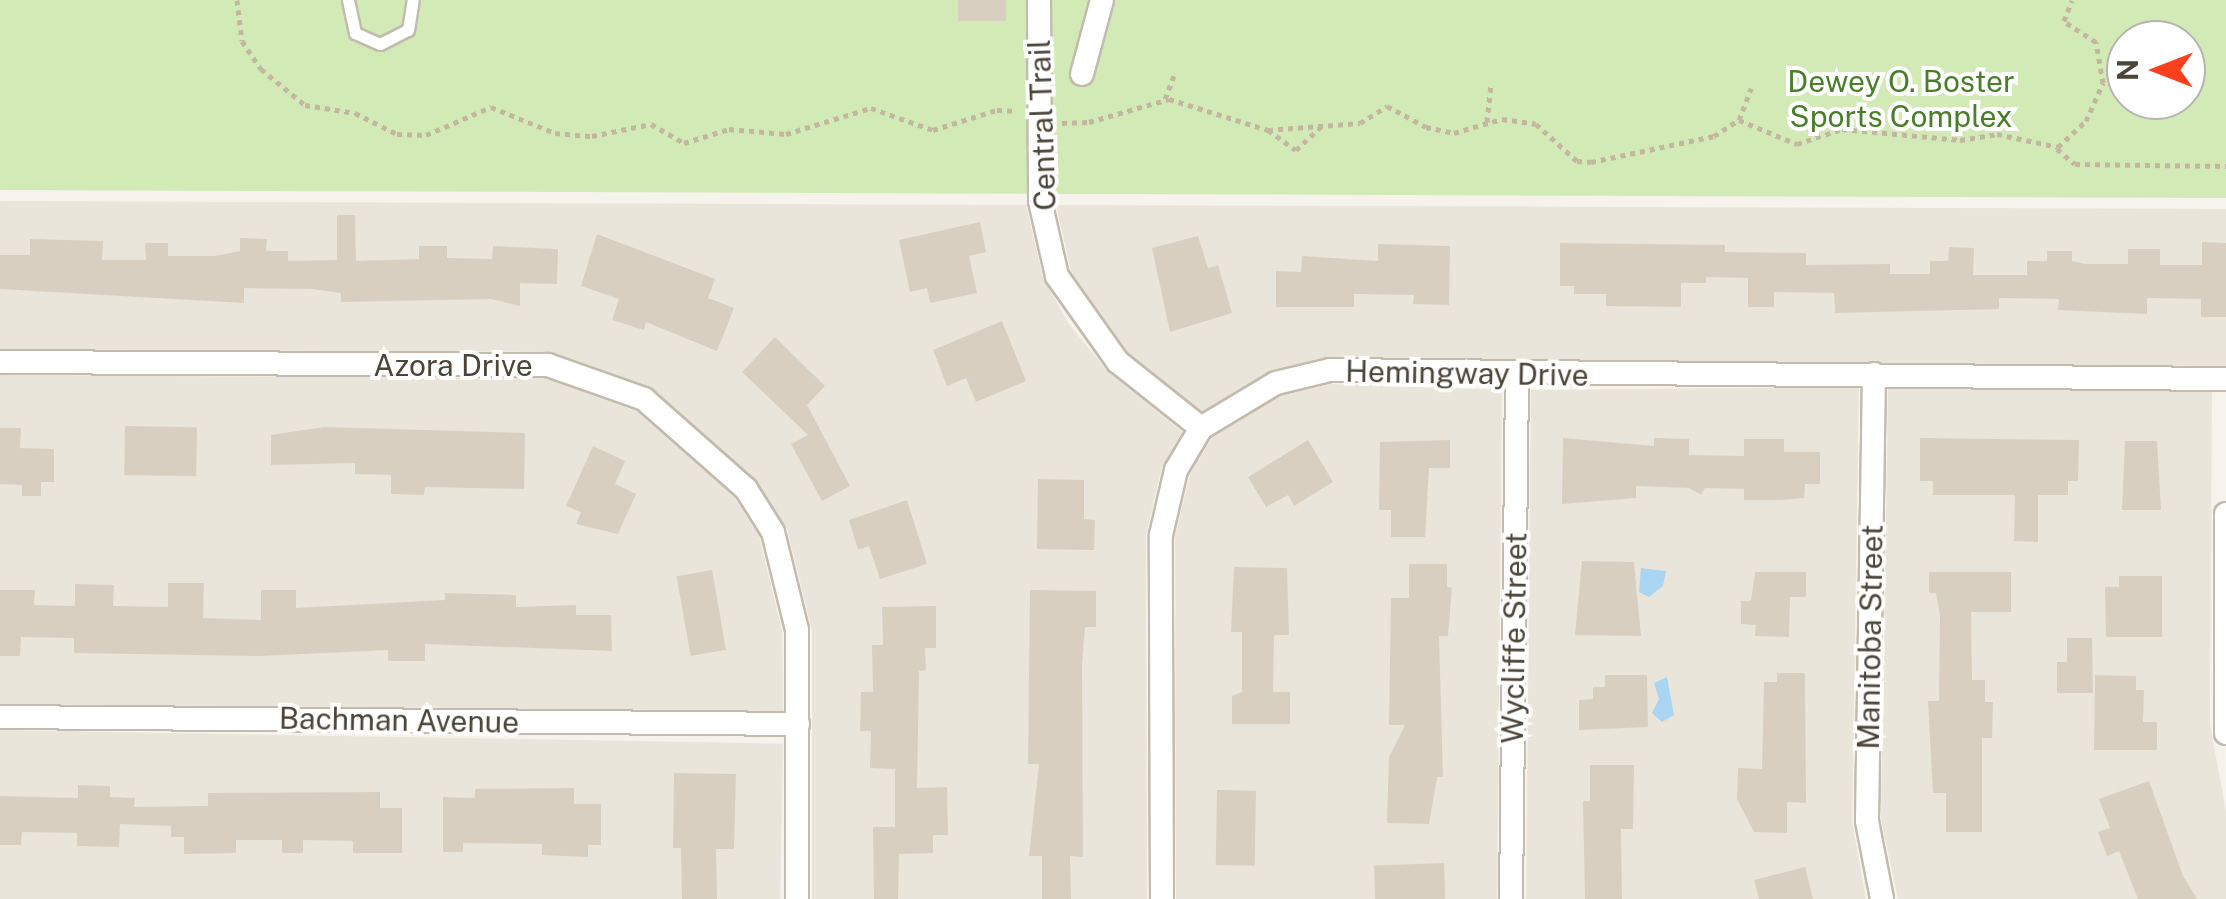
<!DOCTYPE html>
<style>
body{margin:0}
#map{position:relative;width:2226px;height:899px;overflow:hidden;background:#f6f3ec;font-family:"Public Sans",sans-serif}
div>[style]{position:absolute}
[style*='--x']{left:calc(var(--x)*1px);top:calc(var(--y)*1px);width:calc(var(--w)*1px);rotate:calc(var(--a)*1deg)}
.residential>*{inset:0;background:#eae5da;transform-origin:0 0}
.green>*{inset:0;background:#d2eab5}
.water>*{inset:0;background:#a9d4f2}
.building>*{inset:0;background:#d8cfc1;transform-origin:0 0}
.path>*{height:5px;margin-top:-2.5px;transform-origin:0;background:repeating-linear-gradient(90deg,#c4b79f 0 5px,transparent 0 10px)}
.roads{filter:drop-shadow(2px 0 #c2bbae) drop-shadow(-2px 0 #c2bbae) drop-shadow(0 2px #c2bbae) drop-shadow(0 -2px #c2bbae)}
.service>*{height:11px;margin:-5.5px;padding:0 5.5px;transform-origin:5.5px;border-radius:5.5px;background:#fff}
.minor>*{height:22px;margin:-11px;padding:0 11px;transform-origin:11px;border-radius:11px;background:#fff}
span{translate:-50% -50%;white-space:nowrap;text-align:center;line-height:1.15;-webkit-text-stroke:8px #fff;paint-order:stroke}
.park-label{font-size:30px;color:#4a7f2a}
.street-label{font-size:30px;color:#4b4439}
.north{position:absolute;left:2106px;top:20px;width:100px;height:100px;box-sizing:border-box;background:#fff;border:2px solid #b7b4b0;border-radius:50%;rotate:270deg;font-size:28px;font-weight:700;line-height:40px;text-align:center;color:#4b4439}
.north::after{content:'';display:block;margin:auto;width:35px;height:45px;background:#fc3f1d;clip-path:polygon(50% 0,100% 100%,50% 72%,0 100%)}
</style>
<div id="map">
<div class="residential">
<div style="clip-path:polygon(0 201px,1026px 205px,1043px 278px,1069px 324px,1107px 371px,1182px 432px,1162px 467px,1146px 535px,1147px 899px,812px 899px,812px 630px,787px 529px,757px 481px,650px 387px,548px 352px,0 349px)"></div>
<div style="clip-path:polygon(1056px 205px,2226px 209px,2226px 366px,1330px 358px,1268px 372px,1201px 412px,1129px 354px,1094px 311px,1071px 271px)"></div>
<div style="clip-path:polygon(0 375px,546px 378px,636px 411px,734px 497px,759px 536px,782px 631px,783px 711px,0 704px)"></div>
<div style="clip-path:polygon(1331px 384px,1502px 390px,1497px 899px,1176px 899px,1175px 536px,1190px 474px,1213px 436px,1243px 415px,1281px 395px)"></div>
<div style="clip-path:polygon(1859px 387px,1852px 821px,1866px 899px,1526px 899px,1531px 390px)"></div>
<div style="clip-path:polygon(1888px 387px,2212px 391px,2210px 724px,2226px 812px,2226px 899px,1898px 899px,1881px 820px)"></div>
<div style="left:0;top:730px;width:783px;height:169px;rotate:1deg"></div>
</div>
<div class="green">
<div style="clip-path:polygon(evenodd,0 0,2226px 0,2226px 198px,0 190px,0 0,2126px 40px,2186px 40px,2186px 100px,2126px 100px,2126px 40px)"></div>
</div>
<div class="water">
<div style="clip-path:polygon(1641px 568px,1666px 571px,1663px 586px,1649px 597px,1639px 592px)"></div>
<div style="clip-path:polygon(1667px 677px,1674px 715px,1662px 722px,1652px 713px,1659px 699px,1654px 683px)"></div>
</div>
<div class="building">
<div style="left:958px;top:0;width:48px;height:21px"></div>
<div style="clip-path:polygon(337px 215px,355px 215px,356px 261px,419px 259px,419px 246px,447px 246px,447px 258px,492px 259px,493px 246px,558px 249px,557px 284px,520px 283px,520px 306px,491px 299px,341px 302px,341px 293px,311px 289px,244px 288px,244px 303px,0 289px,0 255px,30px 255px,30px 239px,103px 241px,102px 260px,146px 260px,145px 243px,168px 243px,168px 256px,215px 256px,240px 251px,240px 238px,267px 239px,266px 251px,288px 251px,288px 261px,337px 260px)"></div>
<div style="clip-path:polygon(980px 222px,986px 252px,969px 256px,977px 293px,930px 303px,927px 288px,910px 292px,899px 240px)"></div>
<div style="clip-path:polygon(597px 234px,715px 279px,708px 298px,734px 308px,717px 351px,646px 322px,644px 330px,612px 320px,619px 299px,581px 286px)"></div>
<div style="clip-path:polygon(1198px 236px,1208px 268px,1218px 265px,1232px 313px,1170px 332px,1152px 248px)"></div>
<div style="clip-path:polygon(2202px 242px,2226px 243px,2226px 317px,2201px 317px,2201px 299px,2147px 298px,2147px 314px,2058px 310px,2059px 299px,1999px 298px,1999px 309px,1835px 313px,1834px 293px,1774px 292px,1774px 307px,1748px 307px,1748px 278px,1706px 277px,1706px 283px,1681px 283px,1681px 307px,1606px 306px,1606px 294px,1574px 294px,1574px 286px,1560px 286px,1560px 243px,1725px 245px,1725px 252px,1806px 253px,1806px 265px,1890px 264px,1890px 274px,1930px 274px,1930px 261px,1948px 261px,1949px 247px,1974px 248px,1973px 275px,2027px 275px,2027px 261px,2047px 261px,2047px 251px,2072px 251px,2072px 261px,2085px 264px,2128px 264px,2128px 249px,2160px 249px,2160px 265px,2202px 265px)"></div>
<div style="clip-path:polygon(1378px 244px,1450px 246px,1449px 305px,1413px 304px,1414px 295px,1354px 294px,1354px 307px,1276px 307px,1276px 271px,1301px 272px,1302px 256px,1378px 261px)"></div>
<div style="clip-path:polygon(1002px 321px,1026px 381px,976px 402px,966px 378px,947px 386px,933px 350px)"></div>
<div style="clip-path:polygon(775px 337px,825px 386px,807px 405px,850px 486px,822px 501px,791px 444px,808px 435px,742px 372px)"></div>
<div style="left:125px;top:426px;width:72px;height:49px;rotate:1deg"></div>
<div style="clip-path:polygon(324px 427px,525px 433px,524px 489px,425px 487px,424px 495px,391px 494px,391px 475px,355px 474px,355px 463px,271px 465px,271px 435px)"></div>
<div style="clip-path:polygon(0 428px,21px 428px,20px 448px,54px 449px,54px 482px,41px 482px,41px 496px,22px 496px,22px 485px,0 484px)"></div>
<div style="clip-path:polygon(1563px 438px,1654px 446px,1654px 438px,1689px 439px,1689px 455px,1744px 456px,1744px 439px,1784px 439px,1784px 452px,1820px 452px,1820px 484px,1805px 484px,1804px 498px,1782px 500px,1744px 500px,1744px 489px,1705px 488px,1701px 495px,1689px 488px,1636px 486px,1636px 498px,1562px 504px)"></div>
<div style="clip-path:polygon(1920px 438px,2079px 440px,2078px 481px,2068px 481px,2068px 495px,2038px 495px,2038px 542px,2014px 541px,2015px 495px,1933px 495px,1933px 481px,1920px 481px)"></div>
<div style="clip-path:polygon(1308px 440px,1333px 482px,1294px 506px,1288px 495px,1266px 507px,1248px 477px)"></div>
<div style="clip-path:polygon(1450px 440px,1450px 468px,1429px 468px,1425px 537px,1391px 537px,1391px 510px,1379px 510px,1380px 442px)"></div>
<div style="clip-path:polygon(2125px 441px,2157px 441px,2161px 510px,2122px 510px)"></div>
<div style="clip-path:polygon(593px 446px,625px 461px,615px 484px,636px 494px,618px 534px,576px 524px,581px 512px,566px 506px)"></div>
<div style="clip-path:polygon(1038px 479px,1084px 480px,1084px 519px,1095px 520px,1094px 550px,1037px 549px)"></div>
<div style="clip-path:polygon(907px 500px,927px 564px,880px 579px,869px 546px,858px 550px,849px 520px)"></div>
<div style="clip-path:polygon(1582px 561px,1634px 562px,1641px 636px,1575px 635px)"></div>
<div style="clip-path:polygon(1409px 564px,1447px 564px,1447px 587px,1452px 587px,1448px 636px,1439px 636px,1443px 777px,1437px 777px,1429px 824px,1387px 823px,1389px 757px,1405px 725px,1389px 725px,1391px 598px,1409px 598px)"></div>
<div style="clip-path:polygon(1234px 567px,1287px 568px,1289px 635px,1274px 635px,1273px 692px,1290px 692px,1290px 724px,1232px 724px,1232px 696px,1242px 692px,1242px 632px,1231px 632px)"></div>
<div style="left:712px;top:570px;width:81px;height:36px;rotate:80deg"></div>
<div style="clip-path:polygon(1806px 572px,1806px 597px,1790px 597px,1789px 637px,1755px 636px,1756px 625px,1741px 624px,1741px 601px,1751px 601px,1755px 572px)"></div>
<div style="clip-path:polygon(1929px 572px,2011px 572px,2011px 612px,1971px 612px,1972px 680px,1985px 680px,1985px 702px,1993px 702px,1992px 738px,1982px 738px,1982px 832px,1946px 832px,1946px 793px,1933px 793px,1928px 701px,1939px 701px,1940px 615px,1936px 593px,1929px 593px)"></div>
<div style="clip-path:polygon(2119px 576px,2162px 576px,2162px 637px,2106px 637px,2105px 587px,2119px 587px)"></div>
<div style="clip-path:polygon(168px 583px,204px 583px,203px 618px,261px 620px,261px 590px,296px 590px,296px 608px,445px 600px,445px 593px,516px 595px,516px 607px,576px 605px,576px 615px,611px 615px,612px 651px,425px 644px,425px 661px,388px 661px,388px 650px,262px 656px,74px 653px,74px 638px,21px 637px,20px 656px,0 656px,0 590px,35px 590px,34px 605px,75px 606px,75px 584px,114px 585px,113px 606px,168px 607px)"></div>
<div style="clip-path:polygon(1030px 590px,1096px 591px,1096px 627px,1085px 627px,1082px 664px,1083px 857px,1070px 856px,1071px 899px,1042px 899px,1042px 856px,1029px 856px,1039px 764px,1028px 764px)"></div>
<div style="clip-path:polygon(936px 606px,936px 648px,925px 648px,926px 670px,919px 671px,917px 788px,947px 787px,948px 835px,933px 835px,933px 853px,899px 854px,898px 899px,874px 899px,873px 827px,895px 827px,895px 769px,870px 768px,871px 731px,860px 731px,861px 692px,873px 692px,872px 645px,883px 645px,882px 607px)"></div>
<div style="clip-path:polygon(2067px 638px,2092px 638px,2093px 693px,2057px 693px,2057px 662px,2067px 662px)"></div>
<div style="clip-path:polygon(1777px 673px,1805px 673px,1806px 803px,1787px 802px,1787px 833px,1754px 832px,1737px 799px,1738px 768px,1762px 769px,1764px 682px,1777px 682px)"></div>
<div style="clip-path:polygon(1605px 675px,1647px 675px,1648px 727px,1579px 730px,1579px 700px,1593px 699px,1593px 687px,1605px 687px)"></div>
<div style="clip-path:polygon(2095px 675px,2136px 676px,2136px 690px,2144px 690px,2143px 722px,2157px 722px,2157px 750px,2094px 750px)"></div>
<div style="clip-path:polygon(1590px 765px,1634px 765px,1633px 829px,1621px 829px,1622px 899px,1585px 899px,1583px 801px,1590px 801px)"></div>
<div style="clip-path:polygon(674px 773px,736px 774px,734px 849px,716px 849px,717px 899px,682px 899px,681px 848px,673px 848px)"></div>
<div style="clip-path:polygon(2149px 781px,2183px 876px,2197px 899px,2138px 899px,2119px 851px,2107px 856px,2098px 832px,2110px 828px,2099px 799px)"></div>
<div style="clip-path:polygon(78px 785px,110px 786px,110px 797px,135px 798px,134px 807px,208px 806px,208px 793px,380px 792px,380px 808px,402px 808px,402px 853px,353px 853px,353px 841px,303px 840px,303px 853px,282px 853px,282px 840px,236px 840px,236px 853px,184px 854px,184px 837px,171px 837px,171px 826px,120px 824px,119px 847px,77px 846px,77px 833px,22px 832px,21px 845px,0 845px,0 796px,78px 798px)"></div>
<div style="clip-path:polygon(574px 788px,574px 804px,601px 804px,601px 845px,588px 845px,588px 857px,542px 855px,542px 844px,463px 843px,463px 852px,443px 852px,443px 797px,475px 798px,475px 789px)"></div>
<div style="left:1217px;top:790px;width:39px;height:75px;rotate:1deg"></div>
<div style="left:1444px;top:863px;width:36px;height:70px;rotate:88deg"></div>
<div style="clip-path:polygon(1805px 867px,1813px 899px,1759px 899px,1754px 880px)"></div>
</div>
<div class="path">
<div style="--x:237;--y:0;--w:41;--a:83"></div>
<div style="--x:242;--y:41;--w:34;--a:56"></div>
<div style="--x:261;--y:69;--w:57;--a:39.3"></div>
<div style="--x:305;--y:105;--w:51;--a:9.1"></div>
<div style="--x:355;--y:113;--w:47;--a:26.6"></div>
<div style="--x:397;--y:134;--w:29;--a:2"></div>
<div style="--x:426;--y:135;--w:71;--a:-23.3"></div>
<div style="--x:491;--y:107;--w:69;--a:22.1"></div>
<div style="--x:555;--y:133;--w:37;--a:5"></div>
<div style="--x:592;--y:136;--w:60;--a:-11.5"></div>
<div style="--x:651;--y:124;--w:38;--a:30"></div>
<div style="--x:684;--y:143;--w:47;--a:-17.3"></div>
<div style="--x:729;--y:129;--w:57;--a:5"></div>
<div style="--x:786;--y:134;--w:89;--a:-17"></div>
<div style="--x:871;--y:108;--w:66;--a:19.5"></div>
<div style="--x:933;--y:130;--w:67;--a:-17.4"></div>
<div style="--x:997;--y:110;--w:20;--a:3"></div>
<div style="--x:1165;--y:99;--w:25;--a:-69"></div>
<div style="--x:1739;--y:120;--w:63;--a:22.5"></div>
<div style="--x:1797;--y:144;--w:47;--a:-18.4"></div>
<div style="--x:1842;--y:129;--w:119;--a:5.3"></div>
<div style="--x:1960;--y:140;--w:37;--a:-9"></div>
<div style="--x:1997;--y:134;--w:62;--a:12"></div>
<div style="--x:2058;--y:147;--w:38;--a:-43"></div>
<div style="--x:2086;--y:121;--w:42;--a:-65.9"></div>
<div style="--x:2103;--y:83;--w:42;--a:-99.7"></div>
<div style="--x:2096;--y:42;--w:38;--a:-147"></div>
<div style="--x:2064;--y:21;--w:22;--a:-69"></div>
<div style="--x:1487;--y:122;--w:36;--a:-84"></div>
<div style="--x:1062;--y:123;--w:27;--a:-2"></div>
<div style="--x:1089;--y:122;--w:83;--a:-16"></div>
<div style="--x:1169;--y:99;--w:104;--a:17.4"></div>
<div style="--x:1268;--y:130;--w:92;--a:-4.4"></div>
<div style="--x:1360;--y:123;--w:32;--a:-32"></div>
<div style="--x:1387;--y:106;--w:44;--a:28.3"></div>
<div style="--x:1426;--y:127;--w:29;--a:12"></div>
<div style="--x:1454;--y:133;--w:50;--a:-16.3"></div>
<div style="--x:1502;--y:119;--w:34;--a:8"></div>
<div style="--x:1536;--y:124;--w:55;--a:42.1"></div>
<div style="--x:1577;--y:161;--w:14;--a:4"></div>
<div style="--x:1591;--y:162;--w:126;--a:-11.9"></div>
<div style="--x:1714;--y:136;--w:30;--a:-33"></div>
<div style="--x:1739;--y:120;--w:34;--a:-69"></div>
<div style="--x:1268;--y:130;--w:34;--a:36"></div>
<div style="--x:1296;--y:150;--w:37;--a:-43"></div>
<div style="--x:2057;--y:149;--w:23;--a:40"></div>
<div style="--x:2075;--y:164;--w:151;--a:0.8"></div>
</div>
<div class="roads">
<div class="service">
<div style="--x:348;--y:0;--w:34;--a:78"></div>
<div style="--x:355;--y:33;--w:27;--a:24"></div>
<div style="--x:380;--y:44;--w:31;--a:-27"></div>
<div style="--x:408;--y:30;--w:30;--a:-81"></div>
</div>
<div class="minor">
<div style="--x:1039;--y:0;--w:201;--a:89.7"></div>
<div style="--x:1040;--y:201;--w:77;--a:77.2"></div>
<div style="--x:1057;--y:276;--w:105;--a:54.7"></div>
<div style="--x:1118;--y:362;--w:106;--a:38.5"></div>
<div style="--x:1082;--y:74;--w:77;--a:-74.9"></div>
<div style="--x:0;--y:362;--w:548;--a:0.31"></div>
<div style="--x:548;--y:365;--w:102;--a:19.5"></div>
<div style="--x:644;--y:399;--w:136;--a:41.4"></div>
<div style="--x:746;--y:489;--w:51;--a:57.9"></div>
<div style="--x:773;--y:532;--w:101;--a:76.2"></div>
<div style="--x:797;--y:630;--w:269;--a:90"></div>
<div style="--x:1874;--y:374;--w:447;--a:90.9"></div>
<div style="--x:1867;--y:821;--w:79;--a:79.1"></div>
<div style="--x:2226;--y:514;--w:219;--a:90"></div>
<div style="--x:0;--y:717;--w:798;--a:0.5"></div>
<div style="--x:1162;--y:899;--w:364;--a:-90.2"></div>
<div style="--x:1161;--y:535;--w:67;--a:-77"></div>
<div style="--x:1176;--y:470;--w:49;--a:-59.2"></div>
<div style="--x:1201;--y:428;--w:87;--a:-31"></div>
<div style="--x:1276;--y:383;--w:56;--a:-13.5"></div>
<div style="--x:1330;--y:370;--w:896;--a:0.58"></div>
<div style="--x:1511;--y:899;--w:522;--a:-89.34"></div>
</div>
</div>
<div class="park-label">
<span style="left:1901px;top:98px">Dewey O. Boster<br>Sports Complex</span>
</div>
<div class="street-label">
<span style="left:1042px;top:125px;rotate:-92deg">Central Trail</span>
<span style="left:453px;top:365px">Azora Drive</span>
<span style="left:1467px;top:373px;rotate:1deg">Hemingway Drive</span>
<span style="left:1870px;top:637px;rotate:-89deg">Manitoba Street</span>
<span style="left:1514px;top:638px;rotate:-89deg">Wycliffe Street</span>
<span style="left:399px;top:720px;rotate:1deg">Bachman Avenue</span>
</div>
<div class="north">N</div>
</div>
